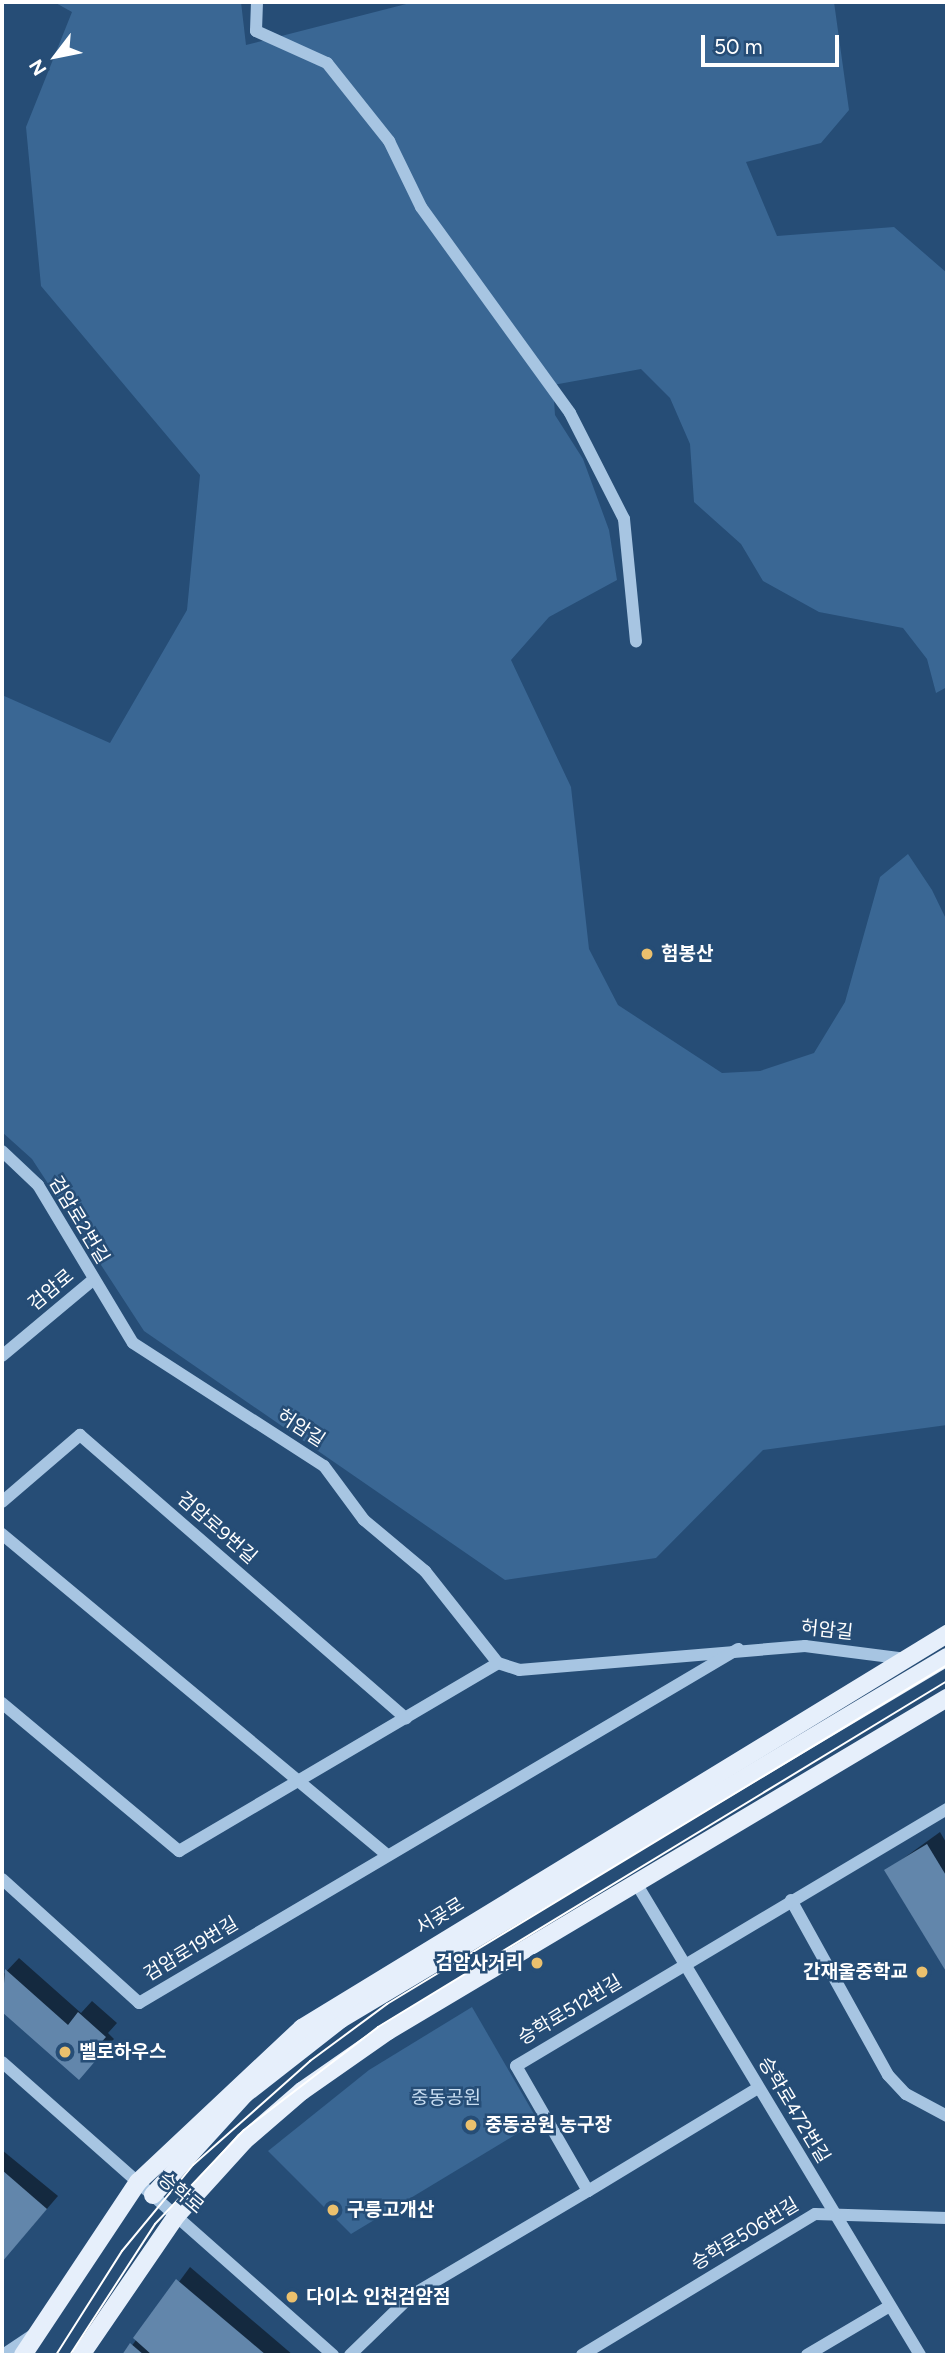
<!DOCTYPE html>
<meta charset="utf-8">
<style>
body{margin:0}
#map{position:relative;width:949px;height:2357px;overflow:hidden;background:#264d76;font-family:Figtree,"Noto Sans KR",sans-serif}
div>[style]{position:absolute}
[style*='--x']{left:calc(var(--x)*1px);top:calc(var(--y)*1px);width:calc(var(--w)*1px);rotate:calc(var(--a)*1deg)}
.green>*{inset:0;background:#3a6794}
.shadow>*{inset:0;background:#0007}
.building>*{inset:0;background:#6286ab}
.minor>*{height:12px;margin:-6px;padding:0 6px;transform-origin:6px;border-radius:6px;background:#a7c5e2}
.major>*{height:18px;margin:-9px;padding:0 9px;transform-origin:9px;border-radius:9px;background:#e6effb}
.tram>*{height:2px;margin:-1px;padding:0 1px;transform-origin:1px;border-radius:1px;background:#fff}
.dots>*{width:19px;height:19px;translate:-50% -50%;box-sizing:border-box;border:4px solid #264d76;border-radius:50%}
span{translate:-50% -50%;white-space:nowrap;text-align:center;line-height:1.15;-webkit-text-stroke:5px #264d76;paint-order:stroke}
.poi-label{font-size:19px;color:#fff;font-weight:700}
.left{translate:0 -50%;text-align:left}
.right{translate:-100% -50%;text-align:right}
.street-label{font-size:19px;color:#fff}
.park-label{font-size:19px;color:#c9def2}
.frame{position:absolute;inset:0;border:4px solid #fff;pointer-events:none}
.north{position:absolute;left:21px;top:21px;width:70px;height:70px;-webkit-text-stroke:5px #264d76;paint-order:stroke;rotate:238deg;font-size:19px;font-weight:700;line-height:28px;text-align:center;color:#fff}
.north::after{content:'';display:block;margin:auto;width:24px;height:32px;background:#fff;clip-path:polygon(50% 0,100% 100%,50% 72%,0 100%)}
.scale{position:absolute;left:701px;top:35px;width:138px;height:32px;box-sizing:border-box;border:4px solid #fff;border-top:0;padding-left:9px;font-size:21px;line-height:24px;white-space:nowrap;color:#fff;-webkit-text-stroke:5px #264d76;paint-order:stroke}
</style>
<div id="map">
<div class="green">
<div style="clip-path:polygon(54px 2px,241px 2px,246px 45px,414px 2px,834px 2px,849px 110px,821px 143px,746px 162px,777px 236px,894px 227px,947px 273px,947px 687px,936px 693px,927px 659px,903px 628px,819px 612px,763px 581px,741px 544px,694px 502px,690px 444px,670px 398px,641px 369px,553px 385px,555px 415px,583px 459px,609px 530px,617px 580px,549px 617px,511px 660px,571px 787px,589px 949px,618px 1005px,722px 1073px,760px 1071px,814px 1053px,845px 1002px,880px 877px,908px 854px,932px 890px,947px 921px,947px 1425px,763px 1450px,656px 1558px,505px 1580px,144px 1331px,32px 1159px,2px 1132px,2px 695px,110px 743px,187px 610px,200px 475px,41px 286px,26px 127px,72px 12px)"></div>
<div style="clip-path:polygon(472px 2007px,538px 2121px,351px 2234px,268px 2151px,369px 2070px)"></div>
</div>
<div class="shadow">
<div style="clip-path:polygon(940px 1832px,947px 1844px,947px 1970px,886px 1871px)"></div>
<div style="clip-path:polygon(19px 1958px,81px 2013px,92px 2001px,117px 2023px,108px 2033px,114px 2039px,79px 2078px,2px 2010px,2px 1976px)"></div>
<div style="clip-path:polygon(2px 2150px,58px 2196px,2px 2261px)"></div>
<div style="clip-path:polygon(190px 2267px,293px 2355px,125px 2355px)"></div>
</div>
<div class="building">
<div style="clip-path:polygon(927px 1844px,947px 1877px,947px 1973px,884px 1870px)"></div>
<div style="clip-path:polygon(5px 1969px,68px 2025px,78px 2012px,106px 2037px,97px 2047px,103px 2052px,79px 2080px,2px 2012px)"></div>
<div style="clip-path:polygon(2px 2170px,47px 2209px,2px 2262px)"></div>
<div style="clip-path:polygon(176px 2279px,266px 2355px,152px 2355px,133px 2338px)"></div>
<div style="clip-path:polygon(130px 2343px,144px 2355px,122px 2355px)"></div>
</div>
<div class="minor">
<div style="--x:257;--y:2;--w:29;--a:92"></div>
<div style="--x:256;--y:31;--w:78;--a:24.3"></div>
<div style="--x:327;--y:63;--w:100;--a:51.5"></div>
<div style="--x:389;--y:141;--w:73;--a:64.1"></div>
<div style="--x:421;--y:207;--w:254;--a:54.1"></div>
<div style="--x:570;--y:413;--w:119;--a:63"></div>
<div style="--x:624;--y:519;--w:123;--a:84.4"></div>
<div style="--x:2;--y:1151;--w:50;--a:43.4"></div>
<div style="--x:38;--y:1185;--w:184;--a:59"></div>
<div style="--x:133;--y:1343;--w:227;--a:32.8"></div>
<div style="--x:324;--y:1466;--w:67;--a:53.5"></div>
<div style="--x:364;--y:1520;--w:80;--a:39.9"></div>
<div style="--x:425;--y:1571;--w:117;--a:51.6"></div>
<div style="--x:498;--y:1663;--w:22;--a:18"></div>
<div style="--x:519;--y:1670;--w:287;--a:-4.8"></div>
<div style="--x:805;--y:1646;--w:102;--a:7.3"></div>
<div style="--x:2;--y:1356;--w:119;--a:-39.9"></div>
<div style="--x:2;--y:1502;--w:103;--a:-40.7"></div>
<div style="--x:80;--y:1435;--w:432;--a:41"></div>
<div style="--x:2;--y:1534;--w:498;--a:39.8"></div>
<div style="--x:2;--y:1703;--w:231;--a:39.9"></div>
<div style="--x:179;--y:1851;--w:370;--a:-30.5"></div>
<div style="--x:2;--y:1879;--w:185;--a:42.1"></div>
<div style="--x:139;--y:2003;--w:696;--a:-30.58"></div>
<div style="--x:636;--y:1883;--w:551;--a:58.96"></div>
<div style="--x:791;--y:1900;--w:200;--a:61"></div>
<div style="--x:888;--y:2075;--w:26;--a:47"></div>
<div style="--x:906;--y:2094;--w:47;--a:28.2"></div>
<div style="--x:2;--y:2062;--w:442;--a:41.5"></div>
<div style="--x:588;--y:2191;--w:199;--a:-31.2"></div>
<div style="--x:3;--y:2355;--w:36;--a:-34"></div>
<div style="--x:350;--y:2355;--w:86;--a:-44.1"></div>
<div style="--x:412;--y:2295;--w:204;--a:-30.6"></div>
<div style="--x:588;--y:2191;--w:144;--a:-119.9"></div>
<div style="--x:516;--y:2066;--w:502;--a:-30.81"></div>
<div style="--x:582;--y:2355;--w:272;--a:-31.2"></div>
<div style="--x:815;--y:2214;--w:132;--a:1.7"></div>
<div style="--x:807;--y:2355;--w:96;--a:-30.6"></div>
</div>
<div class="major">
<div style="--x:153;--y:2195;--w:137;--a:-47.7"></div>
<div style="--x:245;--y:2094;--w:122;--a:-38"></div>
<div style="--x:341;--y:2019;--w:706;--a:-30.85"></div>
<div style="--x:23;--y:2355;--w:208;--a:-56.4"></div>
<div style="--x:138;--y:2182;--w:225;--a:-43.2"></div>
<div style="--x:302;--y:2028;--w:756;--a:-31.42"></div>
<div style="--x:81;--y:2355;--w:170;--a:-55.6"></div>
<div style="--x:177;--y:2215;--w:100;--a:-47.8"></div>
<div style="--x:244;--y:2141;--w:77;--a:-40.8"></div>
<div style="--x:302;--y:2091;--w:105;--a:-34.9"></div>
<div style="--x:388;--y:2031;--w:651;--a:-30.78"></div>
</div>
<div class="tram">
<div style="--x:56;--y:2355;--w:123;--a:-57.6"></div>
<div style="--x:122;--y:2251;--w:112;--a:-50.5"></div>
<div style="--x:193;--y:2165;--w:157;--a:-41.6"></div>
<div style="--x:310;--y:2061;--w:96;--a:-36.5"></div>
<div style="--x:387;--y:2004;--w:655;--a:-31.19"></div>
<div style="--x:70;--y:2355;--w:156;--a:-57"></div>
<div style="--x:155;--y:2224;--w:129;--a:-46.6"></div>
<div style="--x:244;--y:2130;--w:169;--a:-37.5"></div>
<div style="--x:378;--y:2027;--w:666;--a:-31.3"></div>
</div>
<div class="dots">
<div style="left:647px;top:954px;background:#ebc06d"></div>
<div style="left:537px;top:1963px;background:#ebc06d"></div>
<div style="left:922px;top:1972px;background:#ebc06d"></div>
<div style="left:65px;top:2052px;background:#ebc06d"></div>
<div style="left:471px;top:2125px;background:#ebc06d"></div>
<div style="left:333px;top:2210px;background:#ebc06d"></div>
<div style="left:292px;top:2297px;background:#ebc06d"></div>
</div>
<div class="poi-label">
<span class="left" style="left:661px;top:954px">험봉산</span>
<span class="right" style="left:523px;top:1963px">검암사거리</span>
<span class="right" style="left:908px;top:1972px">간재울중학교</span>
<span class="left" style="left:79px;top:2052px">벨로하우스</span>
<span class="left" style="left:485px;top:2125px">중동공원 농구장</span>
<span class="left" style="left:347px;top:2210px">구릉고개산</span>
<span class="left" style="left:306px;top:2297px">다이소 인천검암점</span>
</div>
<div class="street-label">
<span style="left:79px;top:1220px;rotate:59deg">검암로2번길</span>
<span style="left:51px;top:1290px;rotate:-40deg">검암로</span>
<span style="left:301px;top:1428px;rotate:33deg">허암길</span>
<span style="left:217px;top:1528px;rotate:41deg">검암로9번길</span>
<span style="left:827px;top:1630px;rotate:6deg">허암길</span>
<span style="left:440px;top:1916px;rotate:-31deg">서곶로</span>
<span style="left:191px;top:1949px;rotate:-31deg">검암로19번길</span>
<span style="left:570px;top:2010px;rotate:-31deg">승학로512번길</span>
<span style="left:794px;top:2110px;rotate:59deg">승학로472번길</span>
<span style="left:181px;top:2193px;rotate:40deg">승학로</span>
<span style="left:745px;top:2234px;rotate:-31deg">승학로506번길</span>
</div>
<div class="park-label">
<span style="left:446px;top:2098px">중동공원</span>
</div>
<div class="frame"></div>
<div class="north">N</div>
<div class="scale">50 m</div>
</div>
